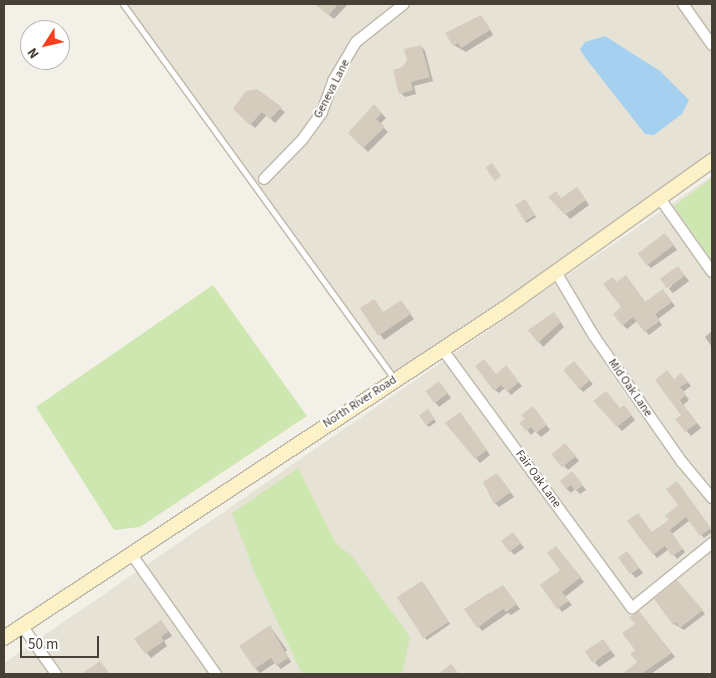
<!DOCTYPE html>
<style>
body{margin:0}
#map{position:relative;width:716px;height:678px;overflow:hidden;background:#f3f0e8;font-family:"Source Sans 3",sans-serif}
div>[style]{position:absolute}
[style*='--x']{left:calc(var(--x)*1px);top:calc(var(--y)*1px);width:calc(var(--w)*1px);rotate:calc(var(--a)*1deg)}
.residential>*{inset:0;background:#e7e2d6}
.green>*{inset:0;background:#cee7b1}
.water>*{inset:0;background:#a5d0ef}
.shadow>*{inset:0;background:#0003}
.building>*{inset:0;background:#d5ccbd;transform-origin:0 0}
.roads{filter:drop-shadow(1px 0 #bfb8aa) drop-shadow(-1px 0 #bfb8aa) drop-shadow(0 1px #bfb8aa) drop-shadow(0 -1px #bfb8aa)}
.lane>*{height:5px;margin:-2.5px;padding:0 2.5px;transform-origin:2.5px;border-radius:2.5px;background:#fff}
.street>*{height:10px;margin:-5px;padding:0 5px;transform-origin:5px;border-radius:5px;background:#fff}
.secondary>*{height:14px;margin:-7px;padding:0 7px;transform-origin:7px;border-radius:7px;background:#fdf1c8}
span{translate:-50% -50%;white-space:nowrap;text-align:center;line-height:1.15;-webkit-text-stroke:4px #fff;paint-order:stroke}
.street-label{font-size:12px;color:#474037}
.frame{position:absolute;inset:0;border:5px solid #474037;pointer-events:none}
.north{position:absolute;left:20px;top:20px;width:50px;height:50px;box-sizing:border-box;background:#fff;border:1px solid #b5b3af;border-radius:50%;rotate:235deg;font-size:14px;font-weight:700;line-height:20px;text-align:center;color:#474037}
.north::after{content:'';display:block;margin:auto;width:18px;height:22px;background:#f53e1d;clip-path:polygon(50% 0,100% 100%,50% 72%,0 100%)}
.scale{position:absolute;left:20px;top:636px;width:79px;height:22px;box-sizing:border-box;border:2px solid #474037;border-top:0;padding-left:6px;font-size:15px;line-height:18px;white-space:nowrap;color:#474037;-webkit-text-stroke:4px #fff;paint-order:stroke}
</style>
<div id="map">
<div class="residential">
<div style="clip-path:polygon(122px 4px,712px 4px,712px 161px,391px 382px)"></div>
<div style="clip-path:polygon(712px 176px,712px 674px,4px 674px,4px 663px)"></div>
</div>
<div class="green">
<div style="clip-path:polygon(712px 178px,712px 261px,674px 206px)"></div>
<div style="clip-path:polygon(213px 285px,307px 416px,140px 527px,114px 530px,36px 407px)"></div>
<div style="clip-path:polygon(298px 468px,336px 544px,351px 555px,410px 637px,402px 674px,302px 674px,255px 574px,232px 513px)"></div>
</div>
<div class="water">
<div style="clip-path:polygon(605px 36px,660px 71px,689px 100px,682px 114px,654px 135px,645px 134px,584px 56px,580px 49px,585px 42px)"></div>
</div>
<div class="shadow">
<div style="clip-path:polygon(315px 4px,348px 4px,334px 19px)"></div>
<div style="clip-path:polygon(485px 21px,493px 35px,466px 52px,454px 45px)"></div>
<div style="clip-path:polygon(421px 46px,425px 51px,433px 81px,414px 86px,416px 94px,405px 97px,401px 93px)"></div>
<div style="clip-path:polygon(256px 91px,285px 112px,275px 123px,267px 115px,255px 128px,235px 109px)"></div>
<div style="clip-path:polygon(374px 105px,386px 118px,380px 124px,388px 132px,368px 152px,350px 133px)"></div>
<div style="clip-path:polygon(556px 193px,562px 199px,581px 193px,589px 205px,570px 219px,550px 197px)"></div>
<div style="clip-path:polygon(527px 202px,536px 217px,527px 223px,525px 221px)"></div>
<div style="clip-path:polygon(669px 239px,677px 250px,651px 268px,647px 264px)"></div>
<div style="clip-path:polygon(682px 272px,689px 281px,673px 293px,669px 289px)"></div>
<div style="clip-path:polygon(629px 280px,646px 303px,666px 294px,675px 306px,658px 319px,662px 325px,649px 335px,637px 321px,627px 329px,623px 325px,623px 307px,617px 283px)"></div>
<div style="clip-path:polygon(374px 300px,384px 313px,401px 302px,414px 319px,384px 340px,362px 309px)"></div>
<div style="clip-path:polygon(554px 313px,564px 327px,543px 347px,530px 330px)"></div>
<div style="clip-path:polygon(712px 331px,712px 347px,705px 337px)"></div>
<div style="clip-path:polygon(577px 366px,593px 384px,583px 392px,565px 371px)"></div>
<div style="clip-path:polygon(509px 371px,522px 386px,511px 395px,505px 388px,499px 393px,495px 390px,496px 375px)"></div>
<div style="clip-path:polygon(685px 379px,691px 386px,683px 392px,689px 400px,683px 405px,701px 428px,691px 436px,677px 419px,682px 415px,674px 380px)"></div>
<div style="clip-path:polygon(443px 387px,451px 398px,439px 407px,427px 392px)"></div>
<div style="clip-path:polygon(595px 402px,628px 411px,635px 420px,622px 431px)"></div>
<div style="clip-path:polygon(429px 412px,436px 422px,429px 427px,427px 425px)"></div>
<div style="clip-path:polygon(537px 412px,550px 430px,541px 437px,535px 431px,531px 435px,527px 430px)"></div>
<div style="clip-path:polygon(464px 418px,490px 455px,480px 463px,476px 458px)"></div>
<div style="clip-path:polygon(569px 448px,579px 461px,568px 470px,564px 466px)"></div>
<div style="clip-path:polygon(497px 474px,514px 497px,499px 507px,495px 503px)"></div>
<div style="clip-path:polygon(576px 477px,586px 490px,580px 494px,575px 489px,571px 493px,566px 488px)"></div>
<div style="clip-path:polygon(677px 482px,712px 532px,704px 538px,690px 520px,672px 534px,685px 552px,677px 559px,669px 549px,657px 558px,628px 521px,652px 533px,670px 520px,680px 506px)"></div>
<div style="clip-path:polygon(517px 538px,524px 548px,514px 555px,503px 541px)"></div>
<div style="clip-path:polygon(556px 547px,584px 582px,565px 597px,572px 605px,562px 612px,541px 586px,562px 570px)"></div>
<div style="clip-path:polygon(631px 557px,643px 573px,636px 578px,632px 574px)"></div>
<div style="clip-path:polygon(424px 584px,450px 624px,427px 640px,425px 638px)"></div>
<div style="clip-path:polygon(681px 585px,705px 614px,684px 630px,674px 624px)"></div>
<div style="clip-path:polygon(507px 591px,520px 609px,511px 615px,508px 613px,482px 631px,466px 609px,489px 593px,491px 596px)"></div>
<div style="clip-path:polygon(643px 617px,675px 657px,651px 674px,624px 674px,639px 663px,637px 624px)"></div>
<div style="clip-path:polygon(165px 626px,172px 636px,164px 641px,167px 646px,151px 658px,136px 640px)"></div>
<div style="clip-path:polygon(270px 626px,287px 650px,285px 652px,291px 662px,281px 669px,275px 663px,260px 673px,256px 669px)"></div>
<div style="clip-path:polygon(607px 645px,615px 656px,599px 667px,595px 663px)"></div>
</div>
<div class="building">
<div style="clip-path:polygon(314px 4px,338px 4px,329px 15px)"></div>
<div style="clip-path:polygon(481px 15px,490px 30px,461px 48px,458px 43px,453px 46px,445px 33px)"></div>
<div style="clip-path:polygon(421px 45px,430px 77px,411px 82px,413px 90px,399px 94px,393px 70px,403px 67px,407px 60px,404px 49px)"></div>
<div style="clip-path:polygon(257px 89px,282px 107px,270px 119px,262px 112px,250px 125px,233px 109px,246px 91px)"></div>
<div style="clip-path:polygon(374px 104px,382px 113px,376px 119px,385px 127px,363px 148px,348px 133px)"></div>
<div style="left:492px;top:163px;width:16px;height:8px;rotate:55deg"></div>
<div style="clip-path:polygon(577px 187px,586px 200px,565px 215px,548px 197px,556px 191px,561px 198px)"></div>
<div style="left:525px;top:199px;width:19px;height:12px;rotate:58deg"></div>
<div style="left:665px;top:233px;width:15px;height:34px;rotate:53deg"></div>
<div style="left:678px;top:266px;width:12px;height:22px;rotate:55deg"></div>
<div style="clip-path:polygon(626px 275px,645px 302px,663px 289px,672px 302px,655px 314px,660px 321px,644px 332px,633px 317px,622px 326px,613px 314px,621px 307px,603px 284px,613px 277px,616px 282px)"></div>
<div style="clip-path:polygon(374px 299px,383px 312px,401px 300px,411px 314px,378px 336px,360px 308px)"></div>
<div style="clip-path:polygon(554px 312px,561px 322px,538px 343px,528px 330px)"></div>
<div style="clip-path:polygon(484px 359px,496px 374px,506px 365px,519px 382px,507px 392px,501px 385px,494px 391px,475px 366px)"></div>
<div style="left:574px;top:361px;width:25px;height:14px;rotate:50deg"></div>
<div style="clip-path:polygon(667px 370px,674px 379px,681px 373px,688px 382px,680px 387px,686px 395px,680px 400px,697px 423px,685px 432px,675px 419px,681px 415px,655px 380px)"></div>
<div style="left:439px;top:381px;width:15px;height:17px;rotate:53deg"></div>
<div style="clip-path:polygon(606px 391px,620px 408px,624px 405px,632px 415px,617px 427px,593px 401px)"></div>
<div style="clip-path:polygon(533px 406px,547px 425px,536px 433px,531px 427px,526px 431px,519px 423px,525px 419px,521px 415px)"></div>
<div style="left:428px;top:409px;width:12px;height:11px;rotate:55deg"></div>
<div style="clip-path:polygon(460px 412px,487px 450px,475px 459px,445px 423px)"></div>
<div style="left:565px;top:443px;width:17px;height:18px;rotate:50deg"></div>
<div style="clip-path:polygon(572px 471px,583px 485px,575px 491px,571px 485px,566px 489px,560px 481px)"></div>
<div style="clip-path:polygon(497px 473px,511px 492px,494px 504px,483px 482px)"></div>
<div style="clip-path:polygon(677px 481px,711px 528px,700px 536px,686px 517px,670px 530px,683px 549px,672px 556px,665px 546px,653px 555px,627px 521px,638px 513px,652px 532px,669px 520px,665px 516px,678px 505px,666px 489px)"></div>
<div style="left:513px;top:532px;width:14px;height:15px;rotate:54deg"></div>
<div style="clip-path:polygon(556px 546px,581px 577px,562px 592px,569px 601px,557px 609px,540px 585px,560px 570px,547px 553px)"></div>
<div style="left:627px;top:551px;width:21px;height:11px;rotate:55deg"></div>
<div style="clip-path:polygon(677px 580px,703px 610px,680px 628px,676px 622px,673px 625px,654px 599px)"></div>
<div style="left:422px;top:581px;width:49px;height:30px;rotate:57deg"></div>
<div style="clip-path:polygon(503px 585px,517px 604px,506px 612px,503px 609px,477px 628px,464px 609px)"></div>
<div style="clip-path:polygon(639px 611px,672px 653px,641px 674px,622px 674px,637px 662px,630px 654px,635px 650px,622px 633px,635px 624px,629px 617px)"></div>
<div style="clip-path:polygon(161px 620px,169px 631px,161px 637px,164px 641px,145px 654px,134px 639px)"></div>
<div style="clip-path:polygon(270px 625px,288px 658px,276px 666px,271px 658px,255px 669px,239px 646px)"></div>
<div style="left:603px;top:639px;width:14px;height:22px;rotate:56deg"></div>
<div style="clip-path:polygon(100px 661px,110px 674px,81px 674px)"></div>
<div style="clip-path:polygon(451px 664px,459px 674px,438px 674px)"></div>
</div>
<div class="roads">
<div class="lane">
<div style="--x:123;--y:4;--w:463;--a:54.1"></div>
</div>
<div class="street">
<div style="--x:683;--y:4;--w:50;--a:54.7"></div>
<div style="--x:264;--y:179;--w:54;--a:-45.7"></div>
<div style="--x:302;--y:140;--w:34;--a:-54"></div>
<div style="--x:322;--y:112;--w:33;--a:-70"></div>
<div style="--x:333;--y:81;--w:45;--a:-59.5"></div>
<div style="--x:356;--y:42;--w:61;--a:-38.4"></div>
<div style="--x:661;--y:200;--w:88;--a:54.7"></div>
<div style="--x:556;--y:272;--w:74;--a:59.3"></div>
<div style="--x:594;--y:336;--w:154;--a:55.1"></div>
<div style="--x:682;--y:462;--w:47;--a:50.2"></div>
<div style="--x:443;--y:350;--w:320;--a:53.8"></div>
<div style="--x:632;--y:608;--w:103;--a:-39.1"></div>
<div style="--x:132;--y:555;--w:146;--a:54.8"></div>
<div style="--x:23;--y:627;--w:57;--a:54.9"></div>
</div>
<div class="secondary">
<div style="--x:4;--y:638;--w:602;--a:-33.35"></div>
<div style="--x:507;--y:307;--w:252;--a:-35.5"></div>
</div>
</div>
<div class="street-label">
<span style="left:332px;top:89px;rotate:-63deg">Geneva Lane</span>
<span style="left:630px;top:388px;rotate:55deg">Mid Oak Lane</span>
<span style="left:360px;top:402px;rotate:-33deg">North River Road</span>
<span style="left:538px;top:479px;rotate:54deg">Fair Oak Lane</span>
</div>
<div class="frame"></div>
<div class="north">N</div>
<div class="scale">50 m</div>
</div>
